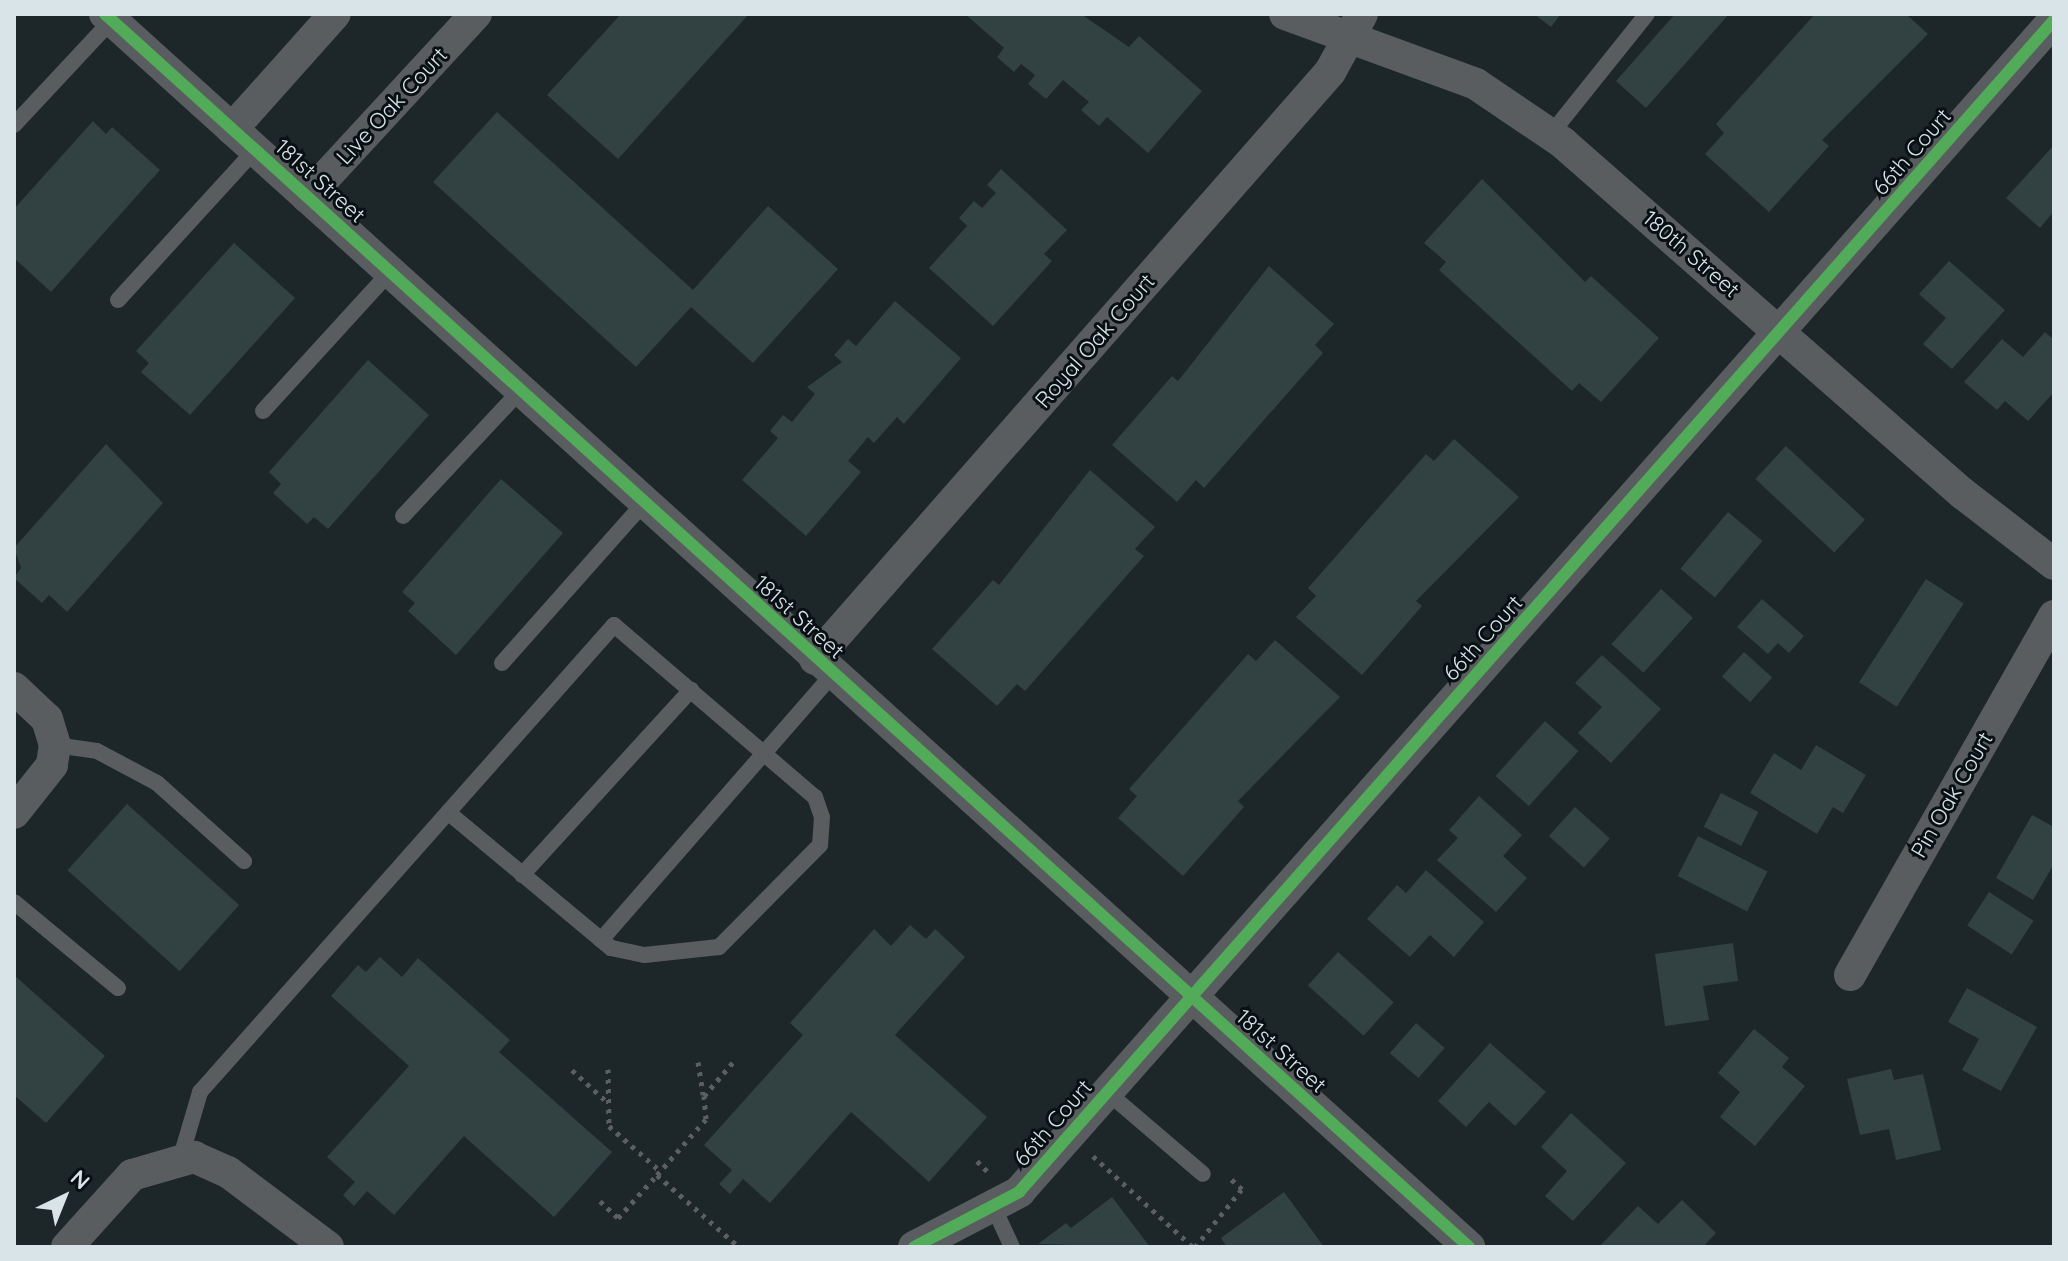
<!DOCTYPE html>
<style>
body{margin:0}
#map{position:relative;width:2068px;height:1261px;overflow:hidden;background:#1d2629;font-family:Quicksand,sans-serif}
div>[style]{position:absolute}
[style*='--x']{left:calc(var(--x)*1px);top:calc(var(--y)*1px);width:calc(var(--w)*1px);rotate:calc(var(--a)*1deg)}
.building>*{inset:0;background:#324243;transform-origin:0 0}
.path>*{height:5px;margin-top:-2.5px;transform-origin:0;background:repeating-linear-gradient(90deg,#5b5f61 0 4px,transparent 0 10px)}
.service>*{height:16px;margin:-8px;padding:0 8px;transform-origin:8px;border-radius:8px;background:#5a5d5f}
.minor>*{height:32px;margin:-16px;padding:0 16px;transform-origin:16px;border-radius:16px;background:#5a5d5f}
.cycleway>*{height:12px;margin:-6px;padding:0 6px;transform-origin:6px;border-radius:6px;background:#51ab58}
span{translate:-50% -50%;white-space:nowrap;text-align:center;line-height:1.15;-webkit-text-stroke:6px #091013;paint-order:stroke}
.street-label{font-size:22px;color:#d9e4e8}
.frame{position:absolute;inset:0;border:16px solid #d9e4e8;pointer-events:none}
.north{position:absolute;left:24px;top:1157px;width:80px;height:80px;-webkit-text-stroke:6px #091013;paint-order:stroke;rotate:43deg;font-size:22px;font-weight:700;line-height:32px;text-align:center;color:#d9e4e8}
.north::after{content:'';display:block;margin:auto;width:28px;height:36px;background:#d9e4e8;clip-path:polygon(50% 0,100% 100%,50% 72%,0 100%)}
</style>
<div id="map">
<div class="building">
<div style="clip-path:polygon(621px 14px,749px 14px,618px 159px,547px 95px)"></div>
<div style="clip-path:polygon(965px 14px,1081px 14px,1129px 47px,1139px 36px,1202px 91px,1148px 153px,1107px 117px,1099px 126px,1081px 110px,1089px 102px,1063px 80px,1046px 99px,1028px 84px,1035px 75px,1021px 64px,1014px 72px,997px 57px,1004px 48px)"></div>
<div style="clip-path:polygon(1534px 14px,1561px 14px,1551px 27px)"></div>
<div style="clip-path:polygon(1675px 14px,1729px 14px,1646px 108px,1616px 81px)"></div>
<div style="clip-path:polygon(1815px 14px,1906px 14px,1928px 34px,1822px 140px,1829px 146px,1769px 212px,1705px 154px,1724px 133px,1716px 124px)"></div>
<div style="clip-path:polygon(497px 112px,693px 290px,768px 206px,838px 269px,753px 363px,691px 307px,636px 367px,433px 182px)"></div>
<div style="clip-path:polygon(93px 121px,106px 134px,112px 127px,160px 170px,51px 292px,14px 258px,14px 209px)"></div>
<div style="clip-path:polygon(2054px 145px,2054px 211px,2040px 228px,2006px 198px)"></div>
<div style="clip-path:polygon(1001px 169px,1067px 230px,1044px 254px,1052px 261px,993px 326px,929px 268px,967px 226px,959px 218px,974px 201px,982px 208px,996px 193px,987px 185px)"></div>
<div style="clip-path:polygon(1482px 179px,1585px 282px,1591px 276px,1659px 338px,1601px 402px,1579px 383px,1572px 391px,1439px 270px,1446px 262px,1424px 243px)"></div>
<div style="clip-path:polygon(234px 243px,295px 298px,190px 415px,141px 372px,149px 363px,136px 351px)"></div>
<div style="clip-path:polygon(1949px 261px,2005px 310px,1952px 369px,1923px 344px,1946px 318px,1919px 294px)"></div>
<div style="clip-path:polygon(1269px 266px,1334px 324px,1315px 345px,1323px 353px,1204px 488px,1196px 480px,1177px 502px,1112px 445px,1172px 376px,1178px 381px)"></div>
<div style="clip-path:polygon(895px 301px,961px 358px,904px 424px,897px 417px,874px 443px,868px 437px,848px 461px,861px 472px,806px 536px,742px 480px,778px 438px,770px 431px,783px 415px,792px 422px,815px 394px,807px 387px,842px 362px,834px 355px,848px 339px,856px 346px)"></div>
<div style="clip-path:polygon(2045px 332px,2054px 340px,2054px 392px,2028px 421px,2005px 401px,1997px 410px,1964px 382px,2002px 339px,2023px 357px)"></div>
<div style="clip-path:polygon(368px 360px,429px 415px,328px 529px,314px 517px,307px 524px,273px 493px,281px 484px,269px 472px)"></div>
<div style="clip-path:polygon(1454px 439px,1519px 497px,1416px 601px,1422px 606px,1362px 675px,1296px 617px,1316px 596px,1308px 588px,1426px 454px,1434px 461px)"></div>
<div style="clip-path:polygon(106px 444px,163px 503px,67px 612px,49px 595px,42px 603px,14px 578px,21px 568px,14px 548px)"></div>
<div style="left:1786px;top:446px;width:108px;height:45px;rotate:43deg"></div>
<div style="clip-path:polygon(1090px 470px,1155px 527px,1135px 549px,1144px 556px,1025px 691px,1017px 684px,997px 706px,932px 649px,993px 580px,999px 585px)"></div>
<div style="clip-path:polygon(501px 479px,563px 533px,456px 655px,408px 611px,415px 603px,402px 592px)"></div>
<div style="left:1728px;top:512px;width:45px;height:74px;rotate:40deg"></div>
<div style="left:1926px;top:579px;width:45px;height:123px;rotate:33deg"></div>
<div style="left:1661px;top:589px;width:43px;height:74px;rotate:42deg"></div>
<div style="clip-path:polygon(1762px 599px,1804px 636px,1789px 653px,1778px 643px,1768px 654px,1737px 627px)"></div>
<div style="clip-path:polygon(1275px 640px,1340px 697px,1238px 801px,1244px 807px,1183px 876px,1118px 818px,1137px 796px,1129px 789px,1248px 654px,1256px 661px)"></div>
<div style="left:1744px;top:652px;width:38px;height:33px;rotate:42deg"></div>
<div style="clip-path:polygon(1602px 655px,1661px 709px,1611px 763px,1578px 733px,1602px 707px,1575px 683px)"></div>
<div style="left:1545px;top:721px;width:45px;height:74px;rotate:42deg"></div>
<div style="clip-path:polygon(1816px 745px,1866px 775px,1843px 813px,1833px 807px,1817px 834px,1750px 793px,1774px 753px,1801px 770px)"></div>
<div style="left:1721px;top:793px;width:42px;height:38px;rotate:27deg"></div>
<div style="clip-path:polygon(1479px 796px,1522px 835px,1503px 856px,1527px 878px,1496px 912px,1437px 860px,1458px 838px,1449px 830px)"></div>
<div style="left:127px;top:804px;width:151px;height:89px;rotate:42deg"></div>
<div style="left:1575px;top:807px;width:47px;height:39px;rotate:42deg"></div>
<div style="clip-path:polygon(2032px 815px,2054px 827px,2054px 864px,2033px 900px,1996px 878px)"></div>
<div style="left:1698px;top:836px;width:78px;height:45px;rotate:27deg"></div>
<div style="clip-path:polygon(1426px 870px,1484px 922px,1454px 957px,1430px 935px,1410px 957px,1367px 919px,1397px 885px,1406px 893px)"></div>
<div style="left:1989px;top:892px;width:53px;height:40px;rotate:33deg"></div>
<div style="clip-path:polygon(910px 925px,926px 939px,935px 929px,965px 957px,895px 1035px,987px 1117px,929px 1182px,851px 1112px,770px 1203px,743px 1179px,730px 1194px,719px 1184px,732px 1170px,704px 1145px,803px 1035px,790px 1023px,874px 929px,891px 946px)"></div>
<div style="clip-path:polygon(1733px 943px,1738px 981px,1703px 986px,1709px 1020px,1665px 1026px,1655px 954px)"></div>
<div style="left:1338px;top:952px;width:75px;height:45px;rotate:42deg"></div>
<div style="clip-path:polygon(380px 957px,402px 977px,418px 958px,510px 1040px,499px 1052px,612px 1152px,554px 1217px,464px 1136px,394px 1215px,367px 1191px,354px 1206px,343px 1195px,355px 1182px,327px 1157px,409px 1066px,331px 996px,358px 965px,366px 972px)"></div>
<div style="clip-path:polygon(14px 975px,105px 1056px,46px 1123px,14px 1095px)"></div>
<div style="clip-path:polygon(1967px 988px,2037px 1027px,2001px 1091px,1962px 1070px,1979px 1039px,1948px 1022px)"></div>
<div style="left:1416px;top:1023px;width:38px;height:40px;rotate:41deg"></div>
<div style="clip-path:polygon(1754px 1029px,1789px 1058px,1782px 1067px,1805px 1086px,1755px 1146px,1720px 1117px,1740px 1092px,1718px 1073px)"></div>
<div style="clip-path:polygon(1490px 1043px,1546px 1092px,1515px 1126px,1489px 1102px,1466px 1127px,1438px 1101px)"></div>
<div style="clip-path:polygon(1891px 1069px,1894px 1080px,1923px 1074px,1941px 1150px,1896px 1160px,1889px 1129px,1860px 1135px,1847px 1079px)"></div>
<div style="clip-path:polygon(1571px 1113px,1626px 1163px,1573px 1221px,1545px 1196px,1567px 1171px,1541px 1147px)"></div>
<div style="clip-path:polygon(1284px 1192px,1324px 1247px,1227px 1247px,1221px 1238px)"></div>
<div style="clip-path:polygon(1112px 1197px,1150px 1247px,1038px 1244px,1066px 1223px,1071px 1228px)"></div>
<div style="clip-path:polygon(1682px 1200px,1716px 1233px,1703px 1247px,1600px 1246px,1638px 1206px,1658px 1224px)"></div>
</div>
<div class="path">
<div style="--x:698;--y:1062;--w:33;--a:81"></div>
<div style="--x:608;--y:1069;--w:57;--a:89"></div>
<div style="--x:609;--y:1126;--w:68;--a:41.4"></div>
<div style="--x:572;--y:1070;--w:46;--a:42.4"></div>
<div style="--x:1093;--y:1156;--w:135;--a:42.3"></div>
<div style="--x:977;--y:1161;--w:16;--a:45"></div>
<div style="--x:657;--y:1175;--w:74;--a:-48.8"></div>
<div style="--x:706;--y:1119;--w:23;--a:-95"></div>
<div style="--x:704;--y:1096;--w:46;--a:-49.4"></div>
<div style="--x:600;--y:1201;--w:25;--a:43"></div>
<div style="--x:618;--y:1218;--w:58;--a:-47.8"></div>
<div style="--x:657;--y:1175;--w:109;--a:41.3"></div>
<div style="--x:1195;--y:1247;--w:75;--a:-51"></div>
<div style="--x:1242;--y:1189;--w:15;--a:-138"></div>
</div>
<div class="service">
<div style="--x:14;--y:125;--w:144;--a:-47"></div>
<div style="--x:1550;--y:135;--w:155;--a:-51.3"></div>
<div style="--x:118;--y:300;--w:203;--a:-47.6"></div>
<div style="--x:263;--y:411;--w:188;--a:-47.6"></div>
<div style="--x:403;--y:516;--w:171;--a:-46.9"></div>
<div style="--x:502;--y:663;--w:214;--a:-48.4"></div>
<div style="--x:55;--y:745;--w:42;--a:8.1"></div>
<div style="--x:97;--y:751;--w:68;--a:28.1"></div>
<div style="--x:157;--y:783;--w:117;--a:41.9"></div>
<div style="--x:522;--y:875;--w:251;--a:-47.6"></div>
<div style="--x:14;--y:902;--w:135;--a:39.6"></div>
<div style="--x:601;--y:940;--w:353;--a:-48.9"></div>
<div style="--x:1107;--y:1092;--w:126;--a:40.5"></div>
<div style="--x:180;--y:1160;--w:71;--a:-73.6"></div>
<div style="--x:200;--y:1092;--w:624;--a:-48.44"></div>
<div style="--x:614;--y:625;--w:265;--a:40.6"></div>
<div style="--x:815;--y:797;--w:21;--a:71"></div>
<div style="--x:822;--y:817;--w:28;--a:94"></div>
<div style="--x:820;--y:845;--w:144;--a:134.7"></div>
<div style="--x:719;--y:947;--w:75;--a:173.9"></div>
<div style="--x:644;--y:955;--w:34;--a:-168"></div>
<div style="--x:611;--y:948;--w:212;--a:-140.2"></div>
<div style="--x:993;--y:1206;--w:45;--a:65.1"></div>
</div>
<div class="minor">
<div style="--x:105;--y:14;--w:1839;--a:42.11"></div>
<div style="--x:1285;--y:14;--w:203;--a:20.1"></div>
<div style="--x:1476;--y:84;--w:105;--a:34.1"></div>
<div style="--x:1563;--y:143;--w:531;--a:41.26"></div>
<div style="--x:1962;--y:493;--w:116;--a:37.7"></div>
<div style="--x:232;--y:129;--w:154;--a:-48.2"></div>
<div style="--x:307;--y:197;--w:249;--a:-47.3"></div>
<div style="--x:815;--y:659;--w:781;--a:-48.74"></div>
<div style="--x:1330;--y:72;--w:66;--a:-61.1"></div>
<div style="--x:14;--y:688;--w:45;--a:43.2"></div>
<div style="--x:47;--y:719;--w:27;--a:73"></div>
<div style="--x:55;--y:745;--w:20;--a:99"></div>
<div style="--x:52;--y:765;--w:61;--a:128.4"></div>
<div style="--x:1850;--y:975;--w:413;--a:-60.4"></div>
<div style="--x:67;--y:1247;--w:97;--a:-47.9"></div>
<div style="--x:132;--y:1175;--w:65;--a:-16.2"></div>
<div style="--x:194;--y:1157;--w:37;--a:24"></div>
<div style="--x:228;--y:1172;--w:125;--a:36.9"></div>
<div style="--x:914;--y:1247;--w:119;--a:-27.6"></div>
<div style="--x:1019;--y:1192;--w:1564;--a:-48.55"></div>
</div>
<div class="cycleway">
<div style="--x:105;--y:14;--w:1839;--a:42.11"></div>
<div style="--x:914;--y:1247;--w:119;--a:-27.6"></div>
<div style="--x:1019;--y:1192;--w:1564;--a:-48.55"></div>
</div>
<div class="street-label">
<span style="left:392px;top:106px;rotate:-47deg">Live Oak Court</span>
<span style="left:1912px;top:152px;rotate:-49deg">66th Court</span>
<span style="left:320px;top:181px;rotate:42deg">181st Street</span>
<span style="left:1691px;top:254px;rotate:41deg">180th Street</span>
<span style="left:1095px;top:341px;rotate:-49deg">Royal Oak Court</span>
<span style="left:799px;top:617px;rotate:42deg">181st Street</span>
<span style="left:1483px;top:638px;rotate:-48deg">66th Court</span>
<span style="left:1952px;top:795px;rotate:-60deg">Pin Oak Court</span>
<span style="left:1281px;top:1051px;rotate:42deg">181st Street</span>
<span style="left:1053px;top:1123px;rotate:-49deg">66th Court</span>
</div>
<div class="frame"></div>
<div class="north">N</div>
</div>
